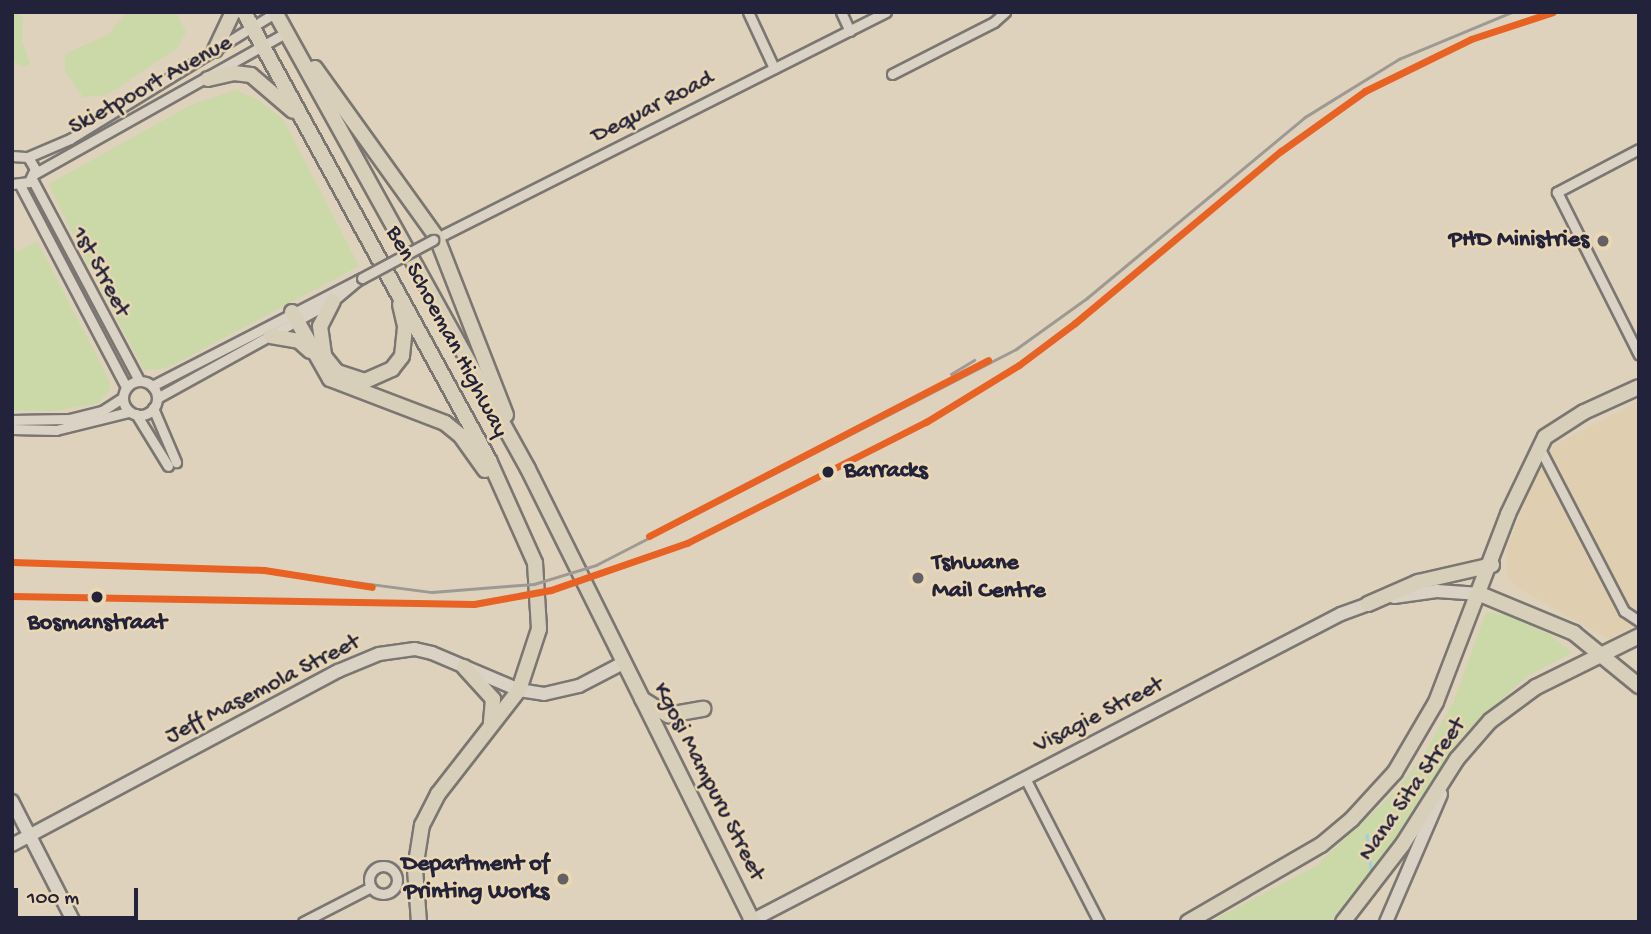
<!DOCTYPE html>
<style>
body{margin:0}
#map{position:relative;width:1651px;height:934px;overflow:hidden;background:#ded2bd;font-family:"Gochi Hand",sans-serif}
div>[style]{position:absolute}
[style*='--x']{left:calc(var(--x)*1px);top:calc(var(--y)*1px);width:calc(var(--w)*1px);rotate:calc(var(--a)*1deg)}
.built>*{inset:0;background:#dfceb0}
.green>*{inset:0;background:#cbd8a8}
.stream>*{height:2.5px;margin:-1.25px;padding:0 1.25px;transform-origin:1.25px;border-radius:1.25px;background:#a5cedf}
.roads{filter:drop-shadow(2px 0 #7b7671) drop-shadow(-2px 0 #7b7671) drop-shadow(0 2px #7b7671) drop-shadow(0 -2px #7b7671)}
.street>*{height:9px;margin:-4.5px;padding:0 4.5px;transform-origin:4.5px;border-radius:4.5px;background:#d9d2c5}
.street>.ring{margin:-4.5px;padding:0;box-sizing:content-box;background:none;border:9px solid #d9d2c5;border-radius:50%}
.secondary>*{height:12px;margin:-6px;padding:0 6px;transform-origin:6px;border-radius:6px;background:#d9d2c5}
.primary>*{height:14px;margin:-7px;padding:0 7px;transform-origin:7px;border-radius:7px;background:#d8cfba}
.rail>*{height:2.5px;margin:-1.25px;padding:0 1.25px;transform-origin:1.25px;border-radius:1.25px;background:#9e9992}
.bridges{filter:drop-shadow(2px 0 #7b7671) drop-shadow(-2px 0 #7b7671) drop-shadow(0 2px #7b7671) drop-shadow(0 -2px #7b7671)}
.street-bridge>*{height:9px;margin:-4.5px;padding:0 4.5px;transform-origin:4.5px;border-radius:4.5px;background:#d9d2c5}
.rail-1>*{height:7px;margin:-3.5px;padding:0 3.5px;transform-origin:3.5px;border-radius:3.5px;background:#e86223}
.dots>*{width:19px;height:19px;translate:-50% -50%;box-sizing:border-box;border:4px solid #ead7b4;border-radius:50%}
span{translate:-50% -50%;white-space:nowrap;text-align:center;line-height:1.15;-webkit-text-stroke:5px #ead7b4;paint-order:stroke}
.street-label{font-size:24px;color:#22223b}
.poi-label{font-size:24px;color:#22223b;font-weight:700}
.right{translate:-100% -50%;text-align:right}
.left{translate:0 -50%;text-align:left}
.stop-label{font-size:24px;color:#22223b;font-weight:700}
.frame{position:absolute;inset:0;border:14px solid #22223b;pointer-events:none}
.scale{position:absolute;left:14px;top:888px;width:124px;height:32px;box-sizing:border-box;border:4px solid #22223b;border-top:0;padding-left:9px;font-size:21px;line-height:24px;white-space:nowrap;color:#22223b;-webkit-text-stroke:5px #ead7b4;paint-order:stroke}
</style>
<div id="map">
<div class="built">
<div style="clip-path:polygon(1639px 401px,1639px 624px,1608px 639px,1516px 587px,1507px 577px,1507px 549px,1539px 466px,1556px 444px)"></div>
</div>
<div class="green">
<div style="clip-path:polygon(12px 12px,23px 16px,22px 41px,30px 64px,21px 67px,12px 58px)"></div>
<div style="clip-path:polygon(128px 12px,176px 12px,186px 32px,177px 48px,107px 95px,83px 97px,65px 71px,65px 54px,107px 35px)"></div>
<div style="clip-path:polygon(236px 90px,258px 100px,283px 119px,359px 266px,167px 368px,144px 370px,96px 280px,107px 275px,99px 262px,88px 266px,49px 184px,191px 105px)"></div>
<div style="clip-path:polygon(37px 241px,109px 380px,110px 389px,99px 403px,55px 411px,12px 410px,12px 243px,17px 252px)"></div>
<div style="clip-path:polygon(1486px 612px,1510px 616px,1551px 635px,1572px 653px,1527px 676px,1462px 735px,1365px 886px,1329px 922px,1210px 922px,1316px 866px,1397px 790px,1424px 754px,1454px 701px)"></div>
</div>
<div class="stream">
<div style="--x:1367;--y:835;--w:39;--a:83"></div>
</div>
<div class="roads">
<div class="street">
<div style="--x:748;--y:12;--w:62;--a:65.1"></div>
<div style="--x:841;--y:12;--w:21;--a:65"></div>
<div style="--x:892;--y:74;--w:114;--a:-27"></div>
<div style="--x:994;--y:22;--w:15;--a:-42"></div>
<div style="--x:1639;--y:149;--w:93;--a:152.3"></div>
<div style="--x:1557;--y:192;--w:182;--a:63.3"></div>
<div style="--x:12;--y:156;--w:16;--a:4"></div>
<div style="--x:28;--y:157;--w:14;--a:60"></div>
<div style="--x:35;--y:169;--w:14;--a:115"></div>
<div style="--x:29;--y:182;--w:17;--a:173"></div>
<div style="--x:28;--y:157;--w:46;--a:-23.2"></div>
<div style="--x:70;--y:139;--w:241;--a:-31.6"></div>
<div style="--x:34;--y:174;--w:290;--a:-29.3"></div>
<div style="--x:32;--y:179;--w:228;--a:62"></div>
<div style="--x:20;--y:185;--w:228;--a:62.3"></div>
<div style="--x:435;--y:239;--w:505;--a:-26.72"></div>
<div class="ring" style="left:123px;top:381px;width:25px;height:25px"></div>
<div style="--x:152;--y:386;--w:236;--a:-27.2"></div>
<div style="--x:157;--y:398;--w:201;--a:-28.9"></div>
<div style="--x:333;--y:301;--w:33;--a:-40"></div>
<div style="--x:153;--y:408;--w:59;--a:66.9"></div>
<div style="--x:136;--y:414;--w:61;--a:58.4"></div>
<div style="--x:12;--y:420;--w:57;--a:-1"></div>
<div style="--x:69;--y:419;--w:34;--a:-14"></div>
<div style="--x:102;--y:411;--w:24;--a:-33"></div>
<div style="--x:12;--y:429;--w:44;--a:1.3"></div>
<div style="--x:56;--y:430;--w:75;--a:-13.9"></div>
<div style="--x:1539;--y:447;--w:185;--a:62.6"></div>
<div style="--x:1624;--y:611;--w:18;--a:34"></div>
<div style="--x:1025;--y:778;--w:162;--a:62.8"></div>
<div class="ring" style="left:369px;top:866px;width:19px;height:19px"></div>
<div style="--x:303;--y:922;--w:76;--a:-27.2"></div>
</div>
<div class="secondary">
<div style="--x:1394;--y:597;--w:43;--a:-7.9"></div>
<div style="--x:1437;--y:591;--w:43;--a:4"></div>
<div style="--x:12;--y:801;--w:136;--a:62.9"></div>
<div style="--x:12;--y:845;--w:370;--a:-28.1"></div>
<div style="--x:338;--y:671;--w:44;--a:-22.5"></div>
<div style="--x:379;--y:654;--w:36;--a:-8"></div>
<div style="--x:415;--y:649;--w:17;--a:13"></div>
<div style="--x:432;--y:653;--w:95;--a:23"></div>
<div style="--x:519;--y:690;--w:25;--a:9"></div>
<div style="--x:544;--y:694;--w:36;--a:-13"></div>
<div style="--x:579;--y:686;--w:50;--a:-27.6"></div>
<div style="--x:749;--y:922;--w:667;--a:-27.49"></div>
<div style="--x:1341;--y:614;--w:37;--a:-20"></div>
<div style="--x:1386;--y:922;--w:139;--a:-66.7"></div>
</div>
<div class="primary">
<div style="--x:244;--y:12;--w:511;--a:61.33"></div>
<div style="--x:489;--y:460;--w:113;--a:65.9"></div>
<div style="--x:535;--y:563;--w:66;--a:86.5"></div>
<div style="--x:539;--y:629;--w:64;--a:108.2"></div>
<div style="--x:519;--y:690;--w:132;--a:127.9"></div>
<div style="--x:438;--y:794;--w:35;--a:117"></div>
<div style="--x:422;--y:825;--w:45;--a:99"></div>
<div style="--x:415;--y:869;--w:53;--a:85.7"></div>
<div style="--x:275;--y:12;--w:522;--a:61.03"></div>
<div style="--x:528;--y:469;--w:506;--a:63.59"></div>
<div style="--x:215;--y:50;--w:42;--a:-64.7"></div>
<div style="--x:315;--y:68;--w:209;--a:54.3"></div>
<div style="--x:437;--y:238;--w:190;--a:68.7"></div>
<div style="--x:208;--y:79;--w:27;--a:-13"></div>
<div style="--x:234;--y:73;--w:17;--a:7"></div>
<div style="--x:251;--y:75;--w:55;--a:40.6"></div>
<div style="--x:333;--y:301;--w:28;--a:117"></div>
<div style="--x:320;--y:326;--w:30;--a:82"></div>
<div style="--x:324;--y:356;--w:21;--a:51"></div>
<div style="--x:337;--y:372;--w:29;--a:18"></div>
<div style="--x:365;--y:381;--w:30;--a:-24"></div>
<div style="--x:392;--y:369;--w:16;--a:-52"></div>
<div style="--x:402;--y:356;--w:30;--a:-84"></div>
<div style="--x:405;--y:326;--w:22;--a:-103"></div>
<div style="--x:292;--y:312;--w:77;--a:60.4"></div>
<div style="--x:330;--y:379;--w:123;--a:20.9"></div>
<div style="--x:445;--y:423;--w:19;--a:39"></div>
<div style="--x:460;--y:435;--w:43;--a:54.5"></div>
<div style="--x:271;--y:336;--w:28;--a:10"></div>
<div style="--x:299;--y:341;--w:15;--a:42"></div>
<div style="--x:1480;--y:594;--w:102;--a:22.5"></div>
<div style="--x:1574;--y:633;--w:84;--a:39.2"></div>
<div style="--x:1368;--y:604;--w:55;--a:-23.7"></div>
<div style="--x:1418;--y:582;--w:76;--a:-12.9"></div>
<div style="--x:464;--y:667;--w:43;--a:47.8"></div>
<div style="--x:493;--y:699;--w:25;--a:95"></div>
<div style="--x:642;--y:699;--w:31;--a:32"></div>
<div style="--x:668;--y:715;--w:36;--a:-10"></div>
<div style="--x:1188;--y:922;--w:154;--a:-30.1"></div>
<div style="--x:1321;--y:845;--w:40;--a:-40"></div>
<div style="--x:1352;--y:819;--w:64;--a:-47.5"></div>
<div style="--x:1395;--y:772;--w:81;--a:-59.6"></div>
<div style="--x:1436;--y:702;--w:201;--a:-69"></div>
<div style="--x:1508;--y:514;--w:85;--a:-64.3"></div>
<div style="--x:1545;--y:437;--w:46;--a:-32.7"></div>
<div style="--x:1584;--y:412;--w:60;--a:-24.4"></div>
<div style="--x:1343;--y:922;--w:98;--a:-52.4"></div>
<div style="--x:1403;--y:844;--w:101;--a:-57.6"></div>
<div style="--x:1457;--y:759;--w:50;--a:-49"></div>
<div style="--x:1490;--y:721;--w:57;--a:-36.5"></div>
<div style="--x:1536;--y:687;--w:115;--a:-26.3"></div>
</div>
</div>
<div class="rail">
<div style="--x:951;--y:374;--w:27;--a:-31"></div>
<div style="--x:12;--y:562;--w:252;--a:1.8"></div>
<div style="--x:264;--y:570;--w:169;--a:7.5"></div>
<div style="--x:432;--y:592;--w:102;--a:-4.5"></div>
<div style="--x:534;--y:584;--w:65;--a:-17"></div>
<div style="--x:596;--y:565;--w:472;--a:-27.2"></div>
<div style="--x:1016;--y:349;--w:87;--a:-35.7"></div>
<div style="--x:1087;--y:298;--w:283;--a:-39.7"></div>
<div style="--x:1305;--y:117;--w:110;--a:-31.7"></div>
<div style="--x:1399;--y:59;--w:122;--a:-22.6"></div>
</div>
<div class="bridges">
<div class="street-bridge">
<div style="--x:362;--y:278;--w:81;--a:-28.2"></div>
</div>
</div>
<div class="rail-1">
<div style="--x:649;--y:536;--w:382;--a:-27.4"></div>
<div style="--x:12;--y:562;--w:252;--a:1.8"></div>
<div style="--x:264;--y:570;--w:109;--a:8.9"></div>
<div style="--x:12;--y:596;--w:462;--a:1"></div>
<div style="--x:474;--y:604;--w:78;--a:-10.3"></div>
<div style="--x:551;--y:590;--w:144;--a:-19.1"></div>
<div style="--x:687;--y:543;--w:268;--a:-26.9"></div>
<div style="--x:926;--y:422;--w:109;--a:-31.5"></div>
<div style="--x:1019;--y:365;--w:70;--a:-36.9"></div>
<div style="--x:1075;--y:323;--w:268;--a:-39.9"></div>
<div style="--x:1281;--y:151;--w:103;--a:-35.5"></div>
<div style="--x:1365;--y:91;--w:118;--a:-26.1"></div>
<div style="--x:1471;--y:39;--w:86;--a:-18.2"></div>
</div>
<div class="dots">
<div style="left:1603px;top:241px;background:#646068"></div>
<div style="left:828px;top:472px;background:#22223b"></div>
<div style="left:918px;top:578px;background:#646068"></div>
<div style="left:97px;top:597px;background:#22223b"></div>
<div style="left:563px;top:879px;background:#646068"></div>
</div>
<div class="street-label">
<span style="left:151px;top:86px;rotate:-29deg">Skietpoort Avenue</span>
<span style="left:653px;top:108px;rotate:-27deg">Dequar Road</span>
<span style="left:100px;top:272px;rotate:62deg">1st Street</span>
<span style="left:446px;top:332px;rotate:62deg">Ben Schoeman Highway</span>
<span style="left:263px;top:690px;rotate:-27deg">Jeff Masemola Street</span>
<span style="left:1099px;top:716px;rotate:-27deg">Visagie Street</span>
<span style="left:708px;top:782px;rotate:63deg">Kgosi Mampuru Street</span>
<span style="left:1413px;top:790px;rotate:-55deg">Nana Sita Street</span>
</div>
<div class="poi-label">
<span class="right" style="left:1589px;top:241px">PHD Ministries</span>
<span class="left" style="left:932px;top:578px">Tshwane<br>Mail Centre</span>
<span class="right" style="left:549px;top:879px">Department of<br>Printing Works</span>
</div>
<div class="stop-label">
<span class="left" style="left:844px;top:472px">Barracks</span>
<span style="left:97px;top:624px">Bosmanstraat</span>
</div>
<div class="frame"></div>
<div class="scale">100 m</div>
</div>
